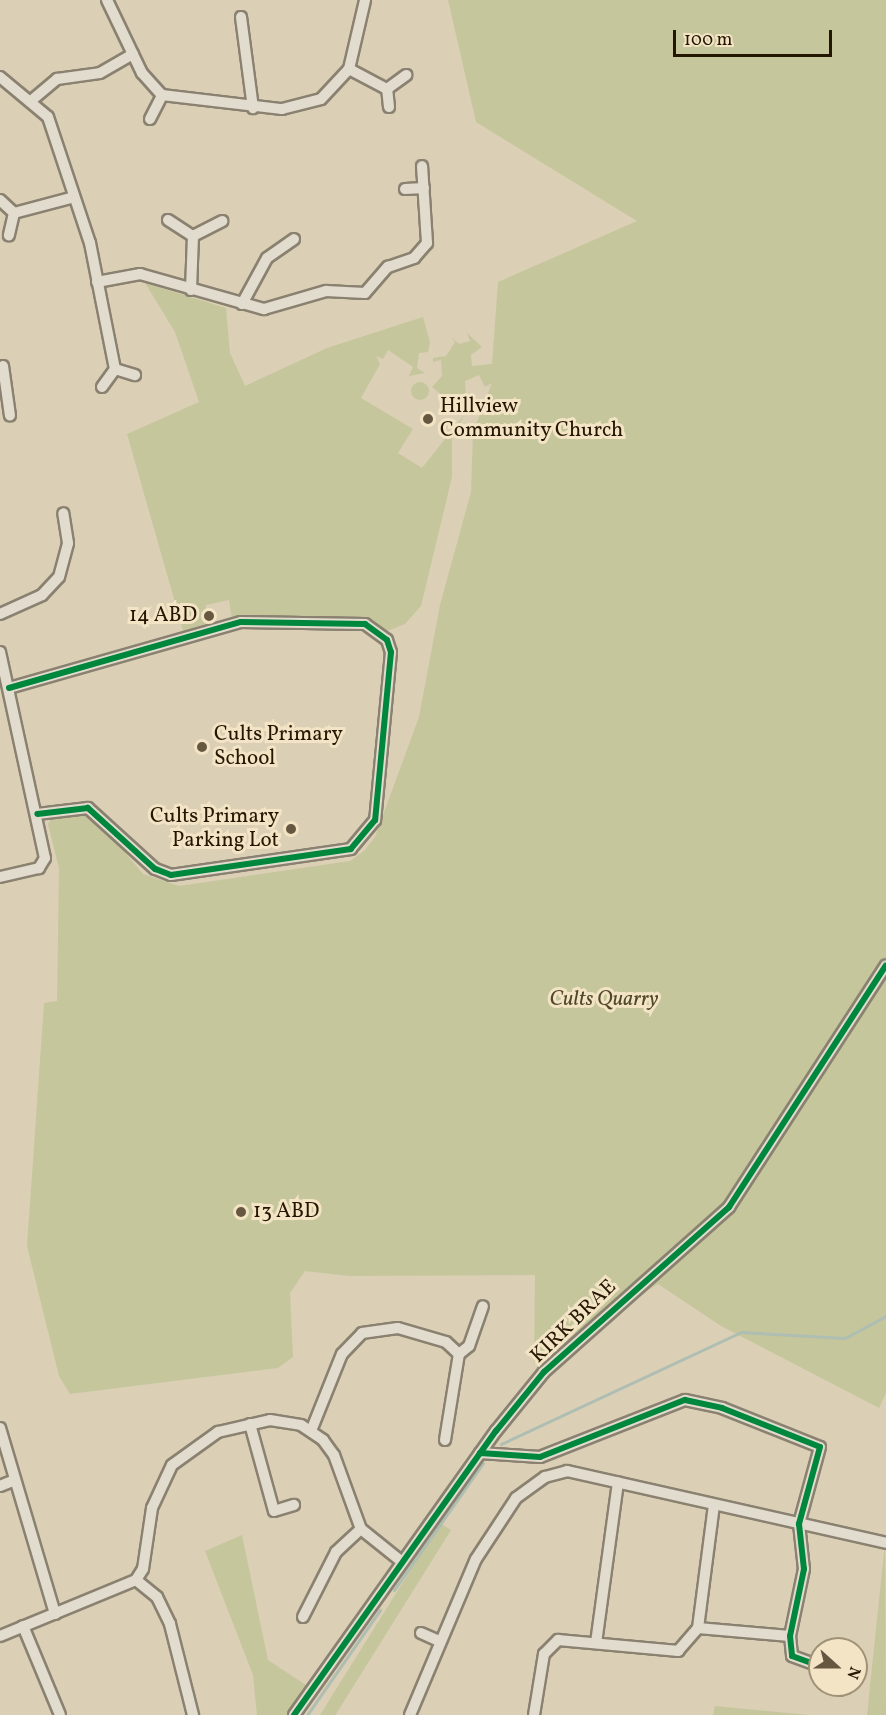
<!DOCTYPE html>
<style>
body{margin:0}
#map{position:relative;width:886px;height:1715px;overflow:hidden;background:#dbcfb5;font-family:Vollkorn,serif}
div>[style]{position:absolute}
[style*='--x']{left:calc(var(--x)*1px);top:calc(var(--y)*1px);width:calc(var(--w)*1px);rotate:calc(var(--a)*1deg)}
.green>*{inset:0;background:#c6c69c;transform-origin:0 0}
.round{border-radius:50%}
.stream>*{height:3px;margin:-1.5px;padding:0 1.5px;transform-origin:1.5px;border-radius:1.5px;background:#aebeb2}
.roads{filter:drop-shadow(2px 0 #8a8170) drop-shadow(-2px 0 #8a8170) drop-shadow(0 2px #8a8170) drop-shadow(0 -2px #8a8170)}
.minor>*{height:10px;margin:-5px;padding:0 5px;transform-origin:5px;border-radius:5px;background:#e2dcce}
.cycleway>*{height:6px;margin:-3px;padding:0 3px;transform-origin:3px;border-radius:3px;background:#00873e}
.dots>*{width:16px;height:16px;translate:-50% -50%;box-sizing:border-box;border:3px solid #f2e4c4;border-radius:50%}
span{translate:-50% -50%;white-space:nowrap;text-align:center;line-height:1.15;-webkit-text-stroke:6px #f2e4c4;paint-order:stroke}
.poi-label{font-size:21px;color:#251601}
.left{translate:0 -50%;text-align:left}
.right{translate:-100% -50%;text-align:right}
.park-label{font-size:21px;color:#50482a;font-style:italic}
.street-label{font-size:21px;color:#251601}
.north{position:absolute;left:808px;top:1637px;width:60px;height:60px;box-sizing:border-box;background:#f2e4c4;border:2px solid #a09276;border-radius:50%;rotate:111deg;font-size:16px;font-weight:700;line-height:24px;text-align:center;color:#251601}
.north::after{content:'';display:block;margin:auto;width:21px;height:27px;background:#655740;clip-path:polygon(50% 0,100% 100%,50% 72%,0 100%)}
.scale{position:absolute;left:673px;top:30px;width:159px;height:27px;box-sizing:border-box;border:3px solid #251601;border-top:0;padding-left:8px;font-size:18px;line-height:21px;white-space:nowrap;color:#251601;-webkit-text-stroke:4px #f2e4c4;paint-order:stroke}
</style>
<div id="map">
<div class="green">
<div style="clip-path:polygon(448px 0,886px 0,886px 1393px,879px 1408px,721px 1326px,658px 1284px,534px 1363px,535px 1275px,349px 1276px,305px 1271px,290px 1293px,293px 1357px,278px 1368px,70px 1394px,59px 1376px,27px 1246px,44px 1003px,57px 1001px,59px 868px,48px 824px,54px 814px,74px 811px,98px 820px,143px 874px,179px 886px,350px 861px,364px 851px,375px 837px,419px 717px,440px 605px,471px 492px,473px 432px,492px 383px,485px 387px,479px 375px,465px 381px,466px 398px,474px 395px,473px 401px,463px 406px,450px 402px,432px 387px,442px 376px,441px 360px,433px 362px,433px 358px,446px 356px,455px 342px,451px 337px,459px 344px,470px 341px,467px 333px,482px 347px,471px 355px,472px 366px,492px 364px,498px 282px,637px 221px,476px 122px)"></div>
<div style="clip-path:polygon(145px 283px,226px 308px,230px 353px,245px 386px,327px 348px,423px 317px,430px 342px,428px 352px,419px 353px,417px 368px,425px 373px,409px 376px,413px 367px,388px 350px,383px 359px,376px 356px,380px 364px,361px 398px,413px 429px,398px 453px,422px 468px,464px 415px,452px 439px,452px 477px,421px 606px,405px 624px,387px 631px,352px 616px,232px 619px,229px 600px,206px 605px,206px 627px,184px 634px,127px 434px,199px 402px,175px 332px)"></div>
<div class="round" style="left:411px;top:382px;width:18px;height:18px"></div>
<div style="left:440px;top:1523px;width:13px;height:234px;rotate:32deg"></div>
<div style="clip-path:polygon(242px 1535px,268px 1660px,312px 1689px,294px 1715px,257px 1715px,253px 1675px,205px 1551px)"></div>
<div style="clip-path:polygon(885px 1543px,886px 1715px,867px 1715px)"></div>
<div style="clip-path:polygon(715px 1706px,809px 1715px,713px 1715px)"></div>
</div>
<div class="stream">
<div style="--x:501;--y:1444;--w:265;--a:-25"></div>
<div style="--x:741;--y:1332;--w:104;--a:3.3"></div>
<div style="--x:845;--y:1338;--w:47;--a:-28.2"></div>
<div style="--x:394;--y:1590;--w:155;--a:-55"></div>
<div style="--x:307;--y:1715;--w:128;--a:-55.2"></div>
</div>
<div class="roads">
<div class="minor">
<div style="--x:107;--y:0;--w:81;--a:64.4"></div>
<div style="--x:142;--y:73;--w:30;--a:48"></div>
<div style="--x:162;--y:95;--w:121;--a:6.7"></div>
<div style="--x:282;--y:109;--w:40;--a:-14.4"></div>
<div style="--x:321;--y:99;--w:41;--a:-47"></div>
<div style="--x:349;--y:69;--w:71;--a:-76.9"></div>
<div style="--x:241;--y:17;--w:92;--a:82.5"></div>
<div style="--x:349;--y:69;--w:43;--a:27.8"></div>
<div style="--x:0;--y:77;--w:62;--a:39.8"></div>
<div style="--x:48;--y:117;--w:133;--a:71.6"></div>
<div style="--x:90;--y:243;--w:128;--a:78.8"></div>
<div style="--x:32;--y:100;--w:33;--a:-40"></div>
<div style="--x:57;--y:79;--w:43;--a:-7.9"></div>
<div style="--x:100;--y:73;--w:38;--a:-30"></div>
<div style="--x:389;--y:107;--w:18;--a:-96"></div>
<div style="--x:387;--y:89;--w:24;--a:-36"></div>
<div style="--x:150;--y:119;--w:27;--a:-63"></div>
<div style="--x:405;--y:189;--w:19;--a:-3"></div>
<div style="--x:0;--y:200;--w:19;--a:43"></div>
<div style="--x:14;--y:213;--w:23;--a:103"></div>
<div style="--x:14;--y:213;--w:62;--a:-14.9"></div>
<div style="--x:168;--y:220;--w:30;--a:33"></div>
<div style="--x:193;--y:236;--w:33;--a:-27"></div>
<div style="--x:97;--y:282;--w:44;--a:-10.5"></div>
<div style="--x:140;--y:274;--w:129;--a:15.8"></div>
<div style="--x:264;--y:309;--w:65;--a:-16.2"></div>
<div style="--x:326;--y:291;--w:39;--a:3"></div>
<div style="--x:365;--y:293;--w:35;--a:-49"></div>
<div style="--x:388;--y:267;--w:28;--a:-19"></div>
<div style="--x:414;--y:258;--w:20;--a:-49"></div>
<div style="--x:427;--y:243;--w:77;--a:-93.7"></div>
<div style="--x:191;--y:290;--w:54;--a:-87.9"></div>
<div style="--x:242;--y:304;--w:52;--a:-61.5"></div>
<div style="--x:267;--y:258;--w:33;--a:-35"></div>
<div style="--x:3;--y:366;--w:50;--a:82"></div>
<div style="--x:102;--y:387;--w:22;--a:-54"></div>
<div style="--x:115;--y:369;--w:21;--a:17"></div>
<div style="--x:0;--y:614;--w:46;--a:-24.3"></div>
<div style="--x:42;--y:595;--w:25;--a:-47"></div>
<div style="--x:59;--y:577;--w:35;--a:-75"></div>
<div style="--x:68;--y:543;--w:30;--a:-99"></div>
<div style="--x:0;--y:652;--w:211;--a:77.7"></div>
<div style="--x:45;--y:858;--w:12;--a:121"></div>
<div style="--x:39;--y:868;--w:40;--a:167"></div>
<div style="--x:9;--y:688;--w:241;--a:-15.9"></div>
<div style="--x:241;--y:622;--w:124;--a:0.9"></div>
<div style="--x:365;--y:624;--w:27;--a:36"></div>
<div style="--x:387;--y:640;--w:13;--a:72"></div>
<div style="--x:391;--y:652;--w:169;--a:95.4"></div>
<div style="--x:375;--y:820;--w:38;--a:130"></div>
<div style="--x:351;--y:849;--w:182;--a:171.8"></div>
<div style="--x:171;--y:875;--w:17;--a:-159"></div>
<div style="--x:155;--y:869;--w:91;--a:-137.7"></div>
<div style="--x:88;--y:808;--w:51;--a:173.3"></div>
<div style="--x:250;--y:1424;--w:90;--a:74.6"></div>
<div style="--x:274;--y:1511;--w:21;--a:-17"></div>
<div style="--x:0;--y:1428;--w:194;--a:73.5"></div>
<div style="--x:311;--y:1431;--w:83;--a:-68.1"></div>
<div style="--x:342;--y:1354;--w:29;--a:-46"></div>
<div style="--x:362;--y:1333;--w:36;--a:-8"></div>
<div style="--x:398;--y:1328;--w:50;--a:16.3"></div>
<div style="--x:446;--y:1342;--w:18;--a:43"></div>
<div style="--x:445;--y:1440;--w:87;--a:-80.8"></div>
<div style="--x:459;--y:1354;--w:13;--a:-39"></div>
<div style="--x:469;--y:1346;--w:42;--a:-70.7"></div>
<div style="--x:480;--y:1453;--w:60;--a:3.8"></div>
<div style="--x:540;--y:1457;--w:156;--a:-21.5"></div>
<div style="--x:685;--y:1400;--w:38;--a:12"></div>
<div style="--x:722;--y:1408;--w:105;--a:21.7"></div>
<div style="--x:820;--y:1447;--w:80;--a:105.3"></div>
<div style="--x:799;--y:1524;--w:45;--a:83.7"></div>
<div style="--x:804;--y:1569;--w:68;--a:101.8"></div>
<div style="--x:790;--y:1636;--w:20;--a:84"></div>
<div style="--x:792;--y:1656;--w:30;--a:20"></div>
<div style="--x:0;--y:1486;--w:16;--a:-22"></div>
<div style="--x:136;--y:1580;--w:13;--a:-58"></div>
<div style="--x:143;--y:1569;--w:62;--a:-81.6"></div>
<div style="--x:152;--y:1508;--w:47;--a:-65.1"></div>
<div style="--x:172;--y:1465;--w:57;--a:-35.7"></div>
<div style="--x:218;--y:1432;--w:53;--a:-13"></div>
<div style="--x:270;--y:1420;--w:31;--a:9"></div>
<div style="--x:301;--y:1425;--w:27;--a:34"></div>
<div style="--x:323;--y:1440;--w:19;--a:54"></div>
<div style="--x:334;--y:1455;--w:79;--a:70"></div>
<div style="--x:361;--y:1529;--w:53;--a:38.8"></div>
<div style="--x:136;--y:1580;--w:27;--a:39"></div>
<div style="--x:157;--y:1597;--w:30;--a:64"></div>
<div style="--x:170;--y:1624;--w:94;--a:75.8"></div>
<div style="--x:303;--y:1617;--w:73;--a:-63.1"></div>
<div style="--x:336;--y:1552;--w:34;--a:-43"></div>
<div style="--x:23;--y:1626;--w:96;--a:67.4"></div>
<div style="--x:698;--y:1628;--w:124;--a:-82.6"></div>
<div style="--x:421;--y:1633;--w:20;--a:24"></div>
<div style="--x:0;--y:1636;--w:147;--a:-22.4"></div>
<div style="--x:596;--y:1643;--w:162;--a:-82.2"></div>
<div style="--x:294;--y:1715;--w:349;--a:-54.6"></div>
<div style="--x:496;--y:1431;--w:76;--a:-50.9"></div>
<div style="--x:544;--y:1372;--w:248;--a:-41.7"></div>
<div style="--x:729;--y:1207;--w:288;--a:-57"></div>
<div style="--x:410;--y:1715;--w:169;--a:-67.1"></div>
<div style="--x:476;--y:1559;--w:73;--a:-56.7"></div>
<div style="--x:516;--y:1498;--w:36;--a:-36"></div>
<div style="--x:545;--y:1477;--w:23;--a:-15"></div>
<div style="--x:567;--y:1471;--w:327;--a:12.7"></div>
<div style="--x:534;--y:1715;--w:62;--a:-80.7"></div>
<div style="--x:544;--y:1654;--w:20;--a:-45"></div>
<div style="--x:558;--y:1640;--w:121;--a:5.2"></div>
<div style="--x:678;--y:1651;--w:30;--a:-49"></div>
<div style="--x:698;--y:1628;--w:92;--a:5"></div>
</div>
</div>
<div class="cycleway">
<div style="--x:9;--y:688;--w:241;--a:-15.9"></div>
<div style="--x:241;--y:622;--w:124;--a:0.9"></div>
<div style="--x:365;--y:624;--w:27;--a:36"></div>
<div style="--x:387;--y:640;--w:13;--a:72"></div>
<div style="--x:391;--y:652;--w:169;--a:95.4"></div>
<div style="--x:375;--y:820;--w:38;--a:130"></div>
<div style="--x:351;--y:849;--w:182;--a:171.8"></div>
<div style="--x:171;--y:875;--w:17;--a:-159"></div>
<div style="--x:155;--y:869;--w:91;--a:-137.7"></div>
<div style="--x:88;--y:808;--w:51;--a:173.3"></div>
<div style="--x:480;--y:1453;--w:60;--a:3.8"></div>
<div style="--x:540;--y:1457;--w:156;--a:-21.5"></div>
<div style="--x:685;--y:1400;--w:38;--a:12"></div>
<div style="--x:722;--y:1408;--w:105;--a:21.7"></div>
<div style="--x:820;--y:1447;--w:80;--a:105.3"></div>
<div style="--x:799;--y:1524;--w:45;--a:83.7"></div>
<div style="--x:804;--y:1569;--w:68;--a:101.8"></div>
<div style="--x:790;--y:1636;--w:20;--a:84"></div>
<div style="--x:792;--y:1656;--w:30;--a:20"></div>
<div style="--x:294;--y:1715;--w:349;--a:-54.6"></div>
<div style="--x:496;--y:1431;--w:76;--a:-50.9"></div>
<div style="--x:544;--y:1372;--w:248;--a:-41.7"></div>
<div style="--x:729;--y:1207;--w:288;--a:-57"></div>
</div>
<div class="dots">
<div style="left:428px;top:419px;background:#655740"></div>
<div style="left:209px;top:616px;background:#655740"></div>
<div style="left:202px;top:747px;background:#655740"></div>
<div style="left:291px;top:829px;background:#655740"></div>
<div style="left:241px;top:1212px;background:#655740"></div>
</div>
<div class="poi-label">
<span class="left" style="left:440px;top:419px">Hillview<br>Community Church</span>
<span class="right" style="left:197px;top:616px">14 ABD</span>
<span class="left" style="left:214px;top:747px">Cults Primary<br>School</span>
<span class="right" style="left:279px;top:829px">Cults Primary<br>Parking Lot</span>
<span class="left" style="left:253px;top:1212px">13 ABD</span>
</div>
<div class="park-label">
<span style="left:604px;top:1000px">Cults Quarry</span>
</div>
<div class="street-label">
<span style="left:574px;top:1322px;rotate:-44deg">KIRK BRAE</span>
</div>
<div class="north">N</div>
<div class="scale">100 m</div>
</div>
